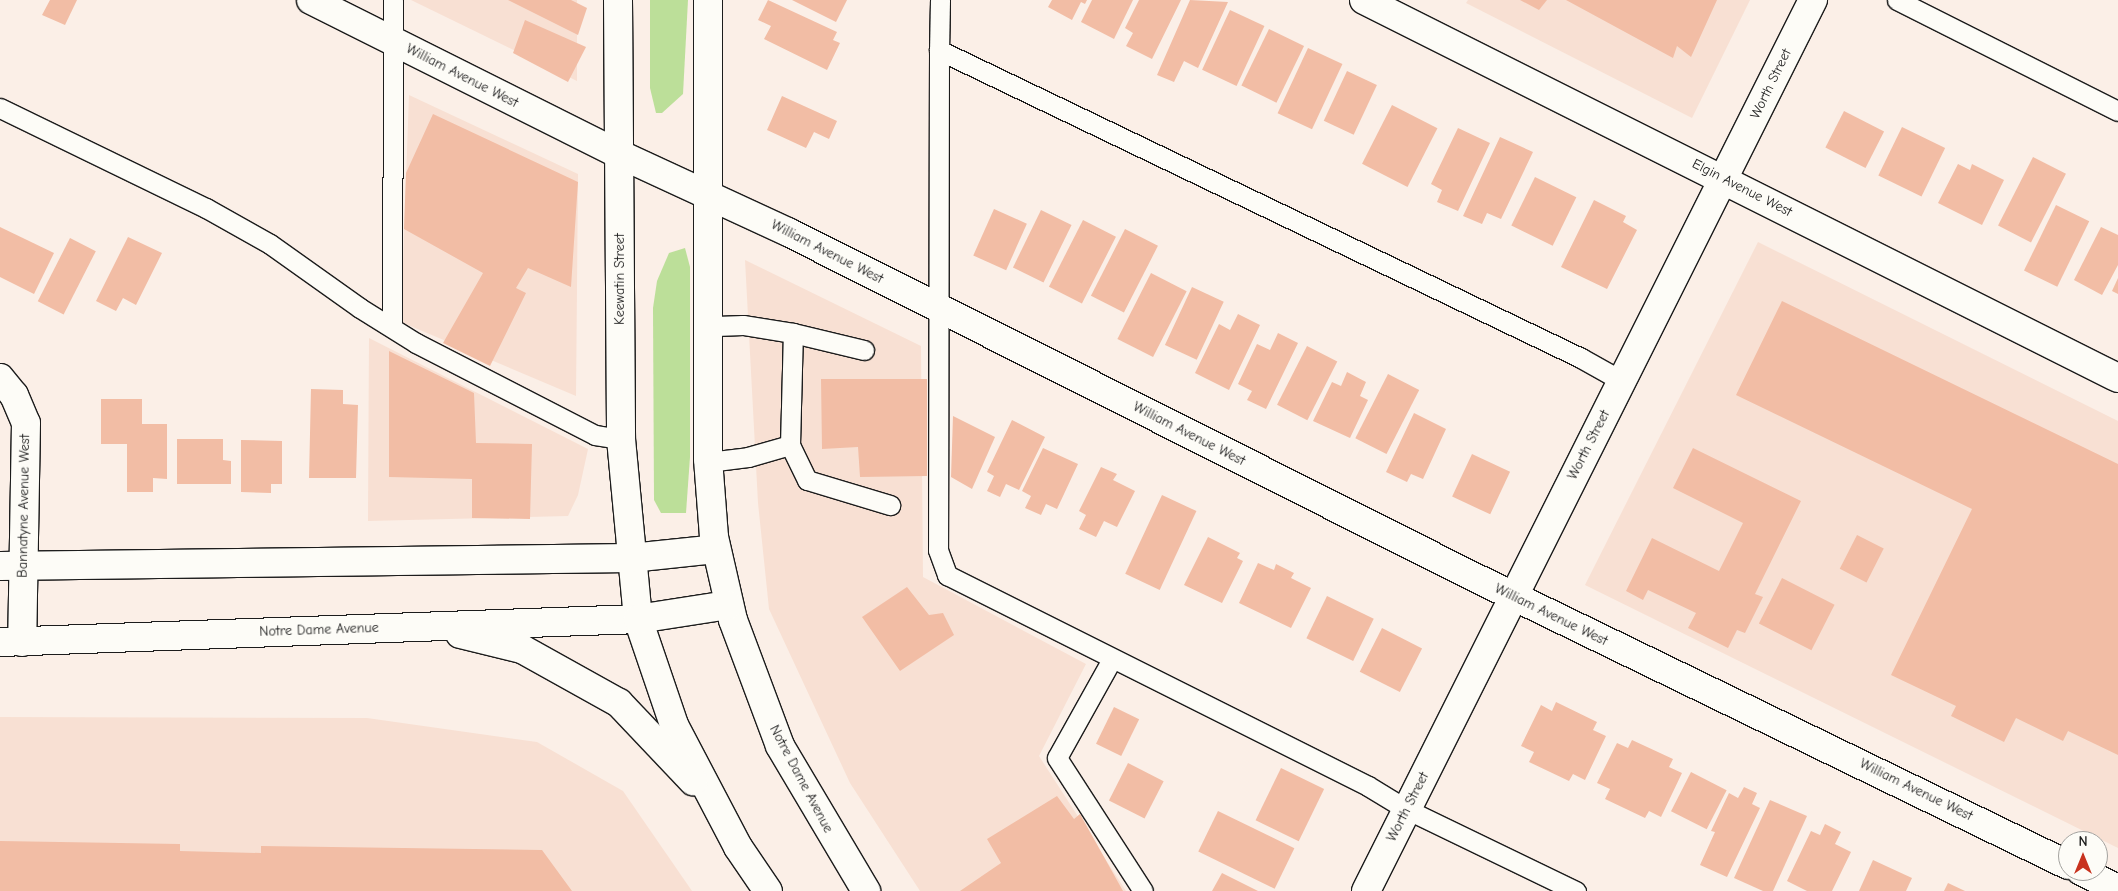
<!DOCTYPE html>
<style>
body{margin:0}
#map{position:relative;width:2118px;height:891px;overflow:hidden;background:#fbefe7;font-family:"Comic Neue",sans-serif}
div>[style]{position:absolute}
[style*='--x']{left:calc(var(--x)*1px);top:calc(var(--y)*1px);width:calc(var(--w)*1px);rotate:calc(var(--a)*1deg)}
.built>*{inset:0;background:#f8e0d3}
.green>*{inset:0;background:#bcdf99}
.building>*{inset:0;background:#f2bda5;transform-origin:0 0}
.roads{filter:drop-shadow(1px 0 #1c1c1c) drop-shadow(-1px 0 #1c1c1c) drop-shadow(0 1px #1c1c1c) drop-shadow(0 -1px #1c1c1c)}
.lane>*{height:19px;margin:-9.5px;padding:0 9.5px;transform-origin:9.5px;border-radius:9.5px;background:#fdfcf7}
.street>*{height:28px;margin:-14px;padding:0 14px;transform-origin:14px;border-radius:14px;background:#fdfcf7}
.secondary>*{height:28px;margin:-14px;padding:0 14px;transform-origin:14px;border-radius:14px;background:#fdfcf7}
span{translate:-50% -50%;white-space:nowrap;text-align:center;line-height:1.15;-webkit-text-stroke:5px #fdfcf7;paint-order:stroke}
.street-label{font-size:14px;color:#1c1c1c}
.north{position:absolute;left:2058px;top:831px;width:50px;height:50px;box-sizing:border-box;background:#fdfcf7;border:1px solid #a3a29f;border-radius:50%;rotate:0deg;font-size:14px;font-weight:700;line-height:20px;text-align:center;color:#1c1c1c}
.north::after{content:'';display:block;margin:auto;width:18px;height:22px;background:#c8321e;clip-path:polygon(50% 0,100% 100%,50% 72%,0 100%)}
</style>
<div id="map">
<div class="built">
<div style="clip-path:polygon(411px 0,577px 0,577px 81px)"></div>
<div style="clip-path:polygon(1468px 0,1750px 0,1692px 118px,1466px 3px)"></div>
<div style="clip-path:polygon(409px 95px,578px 174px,576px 396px,401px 322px)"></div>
<div style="clip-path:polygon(1758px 242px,2118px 421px,2118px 848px,1585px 585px)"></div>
<div style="clip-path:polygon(745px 260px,921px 346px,923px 577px,1086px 664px,1039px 756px,1126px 891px,920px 891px,850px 783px,769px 609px,758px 503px)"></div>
<div style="clip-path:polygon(369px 338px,588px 449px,578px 495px,568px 516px,368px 521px)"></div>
<div style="clip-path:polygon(0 717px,367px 718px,537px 742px,623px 791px,692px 891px,0 891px)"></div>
</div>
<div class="green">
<div style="clip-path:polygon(650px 0,688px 0,683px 94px,662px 113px,656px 113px,650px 88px)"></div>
<div style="clip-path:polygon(685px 248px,690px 267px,690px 457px,686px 513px,661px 513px,654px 500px,653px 308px,657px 281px,669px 253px)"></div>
</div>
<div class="building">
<div style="clip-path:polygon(50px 0,77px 0,65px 25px,42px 15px)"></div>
<div style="clip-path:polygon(508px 0,571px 0,587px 8px,578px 35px)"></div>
<div style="clip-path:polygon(768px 0,837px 32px,833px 40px,840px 43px,827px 70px,764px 39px,771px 26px,758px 20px)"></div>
<div style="clip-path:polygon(792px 0,847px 0,836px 22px)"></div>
<div style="clip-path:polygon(1052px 0,1087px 0,1085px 4px,1081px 2px,1072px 20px,1048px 7px)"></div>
<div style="clip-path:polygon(1092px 0,1133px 0,1114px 39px,1081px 22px)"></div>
<div style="clip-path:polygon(1139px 0,1181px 0,1152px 59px,1126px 46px,1133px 33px,1125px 28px)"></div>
<div style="clip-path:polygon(1190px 0,1228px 2px,1198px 68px,1184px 61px,1174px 82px,1157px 75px)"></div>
<div style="clip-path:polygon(1520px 0,1547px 0,1539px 10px)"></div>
<div style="clip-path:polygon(1566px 0,1717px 0,1691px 57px,1677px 46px,1673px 58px)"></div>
<div style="left:1230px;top:10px;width:38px;height:66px;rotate:25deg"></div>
<div style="clip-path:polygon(525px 20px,586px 47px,568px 82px,513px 53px)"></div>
<div style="left:1269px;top:29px;width:39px;height:63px;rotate:26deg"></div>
<div style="left:1308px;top:48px;width:38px;height:72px;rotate:25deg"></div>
<div style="left:1347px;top:71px;width:33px;height:55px;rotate:25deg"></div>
<div style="clip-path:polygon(782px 96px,837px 121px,829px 139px,814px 132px,806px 148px,767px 130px)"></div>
<div style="left:1392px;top:105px;width:51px;height:66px;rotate:27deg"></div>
<div style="left:1844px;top:111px;width:45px;height:41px;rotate:27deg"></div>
<div style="clip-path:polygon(433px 114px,578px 182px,571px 287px,528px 268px,516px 288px,526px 293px,490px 366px,443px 343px,483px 273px,404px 229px,406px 173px)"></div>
<div style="left:1902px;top:127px;width:48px;height:54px;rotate:26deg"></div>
<div style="clip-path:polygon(1458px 128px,1490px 143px,1458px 211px,1437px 202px,1442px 190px,1431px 184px)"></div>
<div style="clip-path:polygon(1500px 137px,1533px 152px,1501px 219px,1487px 213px,1482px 224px,1463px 216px)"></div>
<div style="left:2033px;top:157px;width:37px;height:77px;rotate:27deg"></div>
<div style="clip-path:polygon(1958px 164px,1970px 170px,1972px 164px,2004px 180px,1982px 225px,1938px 203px)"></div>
<div style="left:1535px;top:177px;width:46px;height:54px;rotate:26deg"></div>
<div style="clip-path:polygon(1594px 200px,1626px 216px,1623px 222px,1637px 230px,1607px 289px,1561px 267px)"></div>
<div style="left:2056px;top:205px;width:37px;height:73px;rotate:26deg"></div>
<div style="left:994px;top:209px;width:36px;height:51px;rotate:24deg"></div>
<div style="left:1041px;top:210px;width:34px;height:64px;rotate:26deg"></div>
<div style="left:1083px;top:220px;width:37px;height:75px;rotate:27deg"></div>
<div style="clip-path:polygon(0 227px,54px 253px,34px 294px,0 277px)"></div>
<div style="clip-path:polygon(2101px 227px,2118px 235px,2118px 265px,2102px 295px,2074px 280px)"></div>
<div style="left:1125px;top:229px;width:37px;height:75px;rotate:27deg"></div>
<div style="clip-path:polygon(128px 237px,162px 253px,136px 305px,123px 298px,116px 311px,96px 301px)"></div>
<div style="left:70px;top:238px;width:29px;height:71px;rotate:27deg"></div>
<div style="left:1151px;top:273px;width:40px;height:74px;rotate:27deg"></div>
<div style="clip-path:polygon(2118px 278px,2118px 294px,2112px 291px)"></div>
<div style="left:1192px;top:287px;width:35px;height:64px;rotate:25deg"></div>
<div style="clip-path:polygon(1782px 301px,2118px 464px,2118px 755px,2068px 731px,2063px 741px,2016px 718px,2004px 742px,1951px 716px,1956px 706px,1891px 675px,1972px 509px,1736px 395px)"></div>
<div style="clip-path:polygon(1238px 314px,1260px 325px,1229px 390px,1195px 373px,1219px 324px,1230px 330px)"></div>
<div style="clip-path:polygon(1278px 333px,1298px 343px,1266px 409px,1247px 400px,1252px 391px,1238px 384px,1257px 344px,1270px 350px)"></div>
<div style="left:1307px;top:346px;width:34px;height:66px;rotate:27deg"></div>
<div style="clip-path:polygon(389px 351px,474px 393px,476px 443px,532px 444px,530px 519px,472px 518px,472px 479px,389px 477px)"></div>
<div style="clip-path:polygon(1347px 372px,1366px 382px,1360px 396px,1368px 400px,1350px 438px,1313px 421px,1332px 382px,1341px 386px)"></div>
<div style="left:1388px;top:374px;width:35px;height:72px;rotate:27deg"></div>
<div style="clip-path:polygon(821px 379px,927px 379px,927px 476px,860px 477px,858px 447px,822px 449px)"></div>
<div style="clip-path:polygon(311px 389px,343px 390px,343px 404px,358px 405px,356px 478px,309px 478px)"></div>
<div style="clip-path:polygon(101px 399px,142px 399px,142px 424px,167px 424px,167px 479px,153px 478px,153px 492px,127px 492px,127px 444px,101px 444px)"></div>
<div style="clip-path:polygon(1414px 413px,1446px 429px,1423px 479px,1411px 474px,1407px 482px,1386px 472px)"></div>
<div style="clip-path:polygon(953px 416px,995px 437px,972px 489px,951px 477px)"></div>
<div style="clip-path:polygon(1012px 420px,1045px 437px,1019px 490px,1006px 484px,1000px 497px,987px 491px,994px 476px,987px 472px)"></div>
<div style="clip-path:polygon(177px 439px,223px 439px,223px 460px,231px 461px,231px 484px,177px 484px)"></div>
<div style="clip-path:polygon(241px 440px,282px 441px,282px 484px,271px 484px,271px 493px,241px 492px)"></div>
<div style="clip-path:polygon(1043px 448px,1078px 464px,1057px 509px,1046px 504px,1041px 515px,1025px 508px,1031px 496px,1022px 491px)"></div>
<div style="clip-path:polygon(1693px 448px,1801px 501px,1755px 594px,1763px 597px,1745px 633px,1737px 630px,1728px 648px,1688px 628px,1696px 613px,1648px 590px,1643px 600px,1626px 591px,1652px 538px,1719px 571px,1743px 523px,1673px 488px)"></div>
<div style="left:1472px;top:454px;width:42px;height:47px;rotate:25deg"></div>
<div style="clip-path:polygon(1101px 467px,1117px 474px,1113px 480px,1135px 491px,1117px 527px,1104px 521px,1096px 537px,1079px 529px,1086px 515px,1079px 511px)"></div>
<div style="left:1162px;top:495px;width:38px;height:87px;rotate:25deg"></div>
<div style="left:1857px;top:535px;width:30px;height:38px;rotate:27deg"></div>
<div style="clip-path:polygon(1208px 537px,1240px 553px,1237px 558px,1243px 561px,1222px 603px,1184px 585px)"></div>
<div style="clip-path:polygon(1258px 563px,1274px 570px,1276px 564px,1294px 573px,1291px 578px,1311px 588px,1291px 628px,1239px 603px)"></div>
<div style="left:1782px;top:578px;width:59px;height:51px;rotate:27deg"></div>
<div style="clip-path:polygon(907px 587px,929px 615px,943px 613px,954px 635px,900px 671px,862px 617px)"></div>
<div style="left:1327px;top:596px;width:52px;height:47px;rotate:26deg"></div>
<div style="left:1382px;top:628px;width:45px;height:49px;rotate:27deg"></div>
<div style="clip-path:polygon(1556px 702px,1597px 722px,1593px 730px,1606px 736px,1585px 780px,1573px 774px,1569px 781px,1529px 762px,1534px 752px,1521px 746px,1541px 705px,1552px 711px)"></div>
<div style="left:1114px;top:707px;width:28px;height:41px;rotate:26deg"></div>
<div style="clip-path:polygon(1632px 740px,1673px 759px,1669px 767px,1682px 773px,1661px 817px,1649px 811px,1645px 818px,1605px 799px,1610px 789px,1597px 783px,1617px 743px,1628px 748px)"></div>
<div style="left:1128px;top:763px;width:40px;height:42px;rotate:27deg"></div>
<div style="left:1281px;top:768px;width:48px;height:58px;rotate:26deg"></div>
<div style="left:1691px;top:772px;width:40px;height:44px;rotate:27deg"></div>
<div style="clip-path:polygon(1744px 787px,1757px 793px,1752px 804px,1760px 808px,1727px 877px,1700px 865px,1715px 832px,1711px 831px,1729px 793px,1738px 798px)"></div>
<div style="clip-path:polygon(1057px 796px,1074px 819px,1080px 814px,1123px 891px,960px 891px,1001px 863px,987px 839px)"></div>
<div style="clip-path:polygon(1770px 800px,1807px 816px,1773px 891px,1763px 891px,1734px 878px)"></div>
<div style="left:1218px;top:811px;width:85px;height:45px;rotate:26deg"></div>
<div style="clip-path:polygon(1825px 824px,1841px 832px,1835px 844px,1851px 852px,1832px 891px,1807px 891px,1787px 881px,1811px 831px,1820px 835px)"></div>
<div style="clip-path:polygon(0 841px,180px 844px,180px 851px,261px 853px,261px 846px,542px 850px,572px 891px,0 891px)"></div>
<div style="clip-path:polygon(1873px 860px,1912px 878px,1906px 891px,1859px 891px)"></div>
<div style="clip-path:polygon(1222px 873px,1258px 891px,1212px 891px)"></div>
<div style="clip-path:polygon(1948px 883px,1965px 891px,1944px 891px)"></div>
</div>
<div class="roads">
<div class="lane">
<div style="--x:940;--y:0;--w:50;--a:91.1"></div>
<div style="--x:939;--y:50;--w:712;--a:25.63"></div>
<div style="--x:1581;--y:358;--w:47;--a:29.3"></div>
<div style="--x:1897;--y:0;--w:247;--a:26.7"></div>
<div style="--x:939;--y:50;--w:500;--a:90.11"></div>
<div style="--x:938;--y:550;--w:27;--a:70"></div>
<div style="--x:947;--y:575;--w:471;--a:26.6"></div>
<div style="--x:1368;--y:786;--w:44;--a:31.2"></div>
<div style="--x:1406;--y:809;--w:189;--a:25.8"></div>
<div style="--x:0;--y:108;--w:229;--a:25.9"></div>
<div style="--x:206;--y:208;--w:73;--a:29.4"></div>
<div style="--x:270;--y:244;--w:110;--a:35.4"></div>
<div style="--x:360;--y:308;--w:66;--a:32"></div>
<div style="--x:416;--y:343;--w:201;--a:27.2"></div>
<div style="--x:595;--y:435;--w:26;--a:9"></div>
<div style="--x:392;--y:327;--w:327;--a:-89.8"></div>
<div style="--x:793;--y:333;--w:73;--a:13.5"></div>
<div style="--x:790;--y:445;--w:39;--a:64"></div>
<div style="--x:807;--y:480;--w:87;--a:16.8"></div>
<div style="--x:708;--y:462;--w:40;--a:-7.1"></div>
<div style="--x:748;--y:457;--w:44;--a:-15.9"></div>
<div style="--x:790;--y:445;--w:112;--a:-88.5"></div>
<div style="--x:793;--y:333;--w:51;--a:-170.9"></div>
<div style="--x:743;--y:325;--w:34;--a:178"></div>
<div style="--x:1112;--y:659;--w:113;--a:119.1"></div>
<div style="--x:1057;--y:758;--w:158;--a:57.1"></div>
</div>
<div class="street">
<div style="--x:311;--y:0;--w:344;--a:26.6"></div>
<div style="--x:619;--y:154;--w:186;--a:24.8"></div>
<div style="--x:788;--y:232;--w:766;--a:26.7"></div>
<div style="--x:1472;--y:576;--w:662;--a:25.87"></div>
<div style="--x:1364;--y:0;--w:843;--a:26.63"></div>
<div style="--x:0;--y:378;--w:22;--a:51"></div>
<div style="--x:14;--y:395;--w:30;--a:67"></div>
<div style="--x:26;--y:423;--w:219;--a:91"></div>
<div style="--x:2081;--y:871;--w:41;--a:25.9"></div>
<div style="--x:1366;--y:891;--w:997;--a:-63.36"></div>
</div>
<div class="secondary">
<div style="--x:618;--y:0;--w:439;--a:89.6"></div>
<div style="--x:621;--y:439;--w:181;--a:84.6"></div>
<div style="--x:638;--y:619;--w:112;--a:71.2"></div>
<div style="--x:674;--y:725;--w:138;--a:62.3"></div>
<div style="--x:738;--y:847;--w:53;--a:55.7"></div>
<div style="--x:708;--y:0;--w:459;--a:90"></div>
<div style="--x:708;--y:459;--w:78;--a:85.6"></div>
<div style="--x:714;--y:537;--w:85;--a:77.1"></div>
<div style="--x:733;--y:620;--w:134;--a:69.5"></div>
<div style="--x:780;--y:746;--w:169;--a:59.3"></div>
<div style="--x:0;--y:566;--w:631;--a:-0.73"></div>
<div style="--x:631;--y:558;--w:85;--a:-6"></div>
<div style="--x:460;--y:634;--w:64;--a:13.6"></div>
<div style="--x:522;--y:649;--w:111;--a:29.1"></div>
<div style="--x:619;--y:703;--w:108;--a:46.5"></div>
<div style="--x:0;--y:642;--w:638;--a:-2.06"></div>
<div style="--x:638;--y:619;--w:91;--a:-8.8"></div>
</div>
</div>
<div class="street-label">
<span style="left:462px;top:76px;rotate:27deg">William Avenue West</span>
<span style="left:1771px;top:84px;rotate:-64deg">Worth Street</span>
<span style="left:1742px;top:188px;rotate:27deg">Elgin Avenue West</span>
<span style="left:827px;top:252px;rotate:27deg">William Avenue West</span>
<span style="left:620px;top:279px;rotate:-90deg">Keewatin Street</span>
<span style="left:1189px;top:434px;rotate:27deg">William Avenue West</span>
<span style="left:1589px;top:445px;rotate:-63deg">Worth Street</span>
<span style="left:24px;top:506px;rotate:-89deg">Bannatyne Avenue West</span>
<span style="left:1551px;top:615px;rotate:26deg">William Avenue West</span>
<span style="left:319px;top:630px;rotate:-2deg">Notre Dame Avenue</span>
<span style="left:801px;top:779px;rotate:62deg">Notre Dame Avenue</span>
<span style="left:1916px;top:790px;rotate:26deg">William Avenue West</span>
<span style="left:1408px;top:807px;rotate:-63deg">Worth Street</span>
</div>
<div class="north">N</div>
</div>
